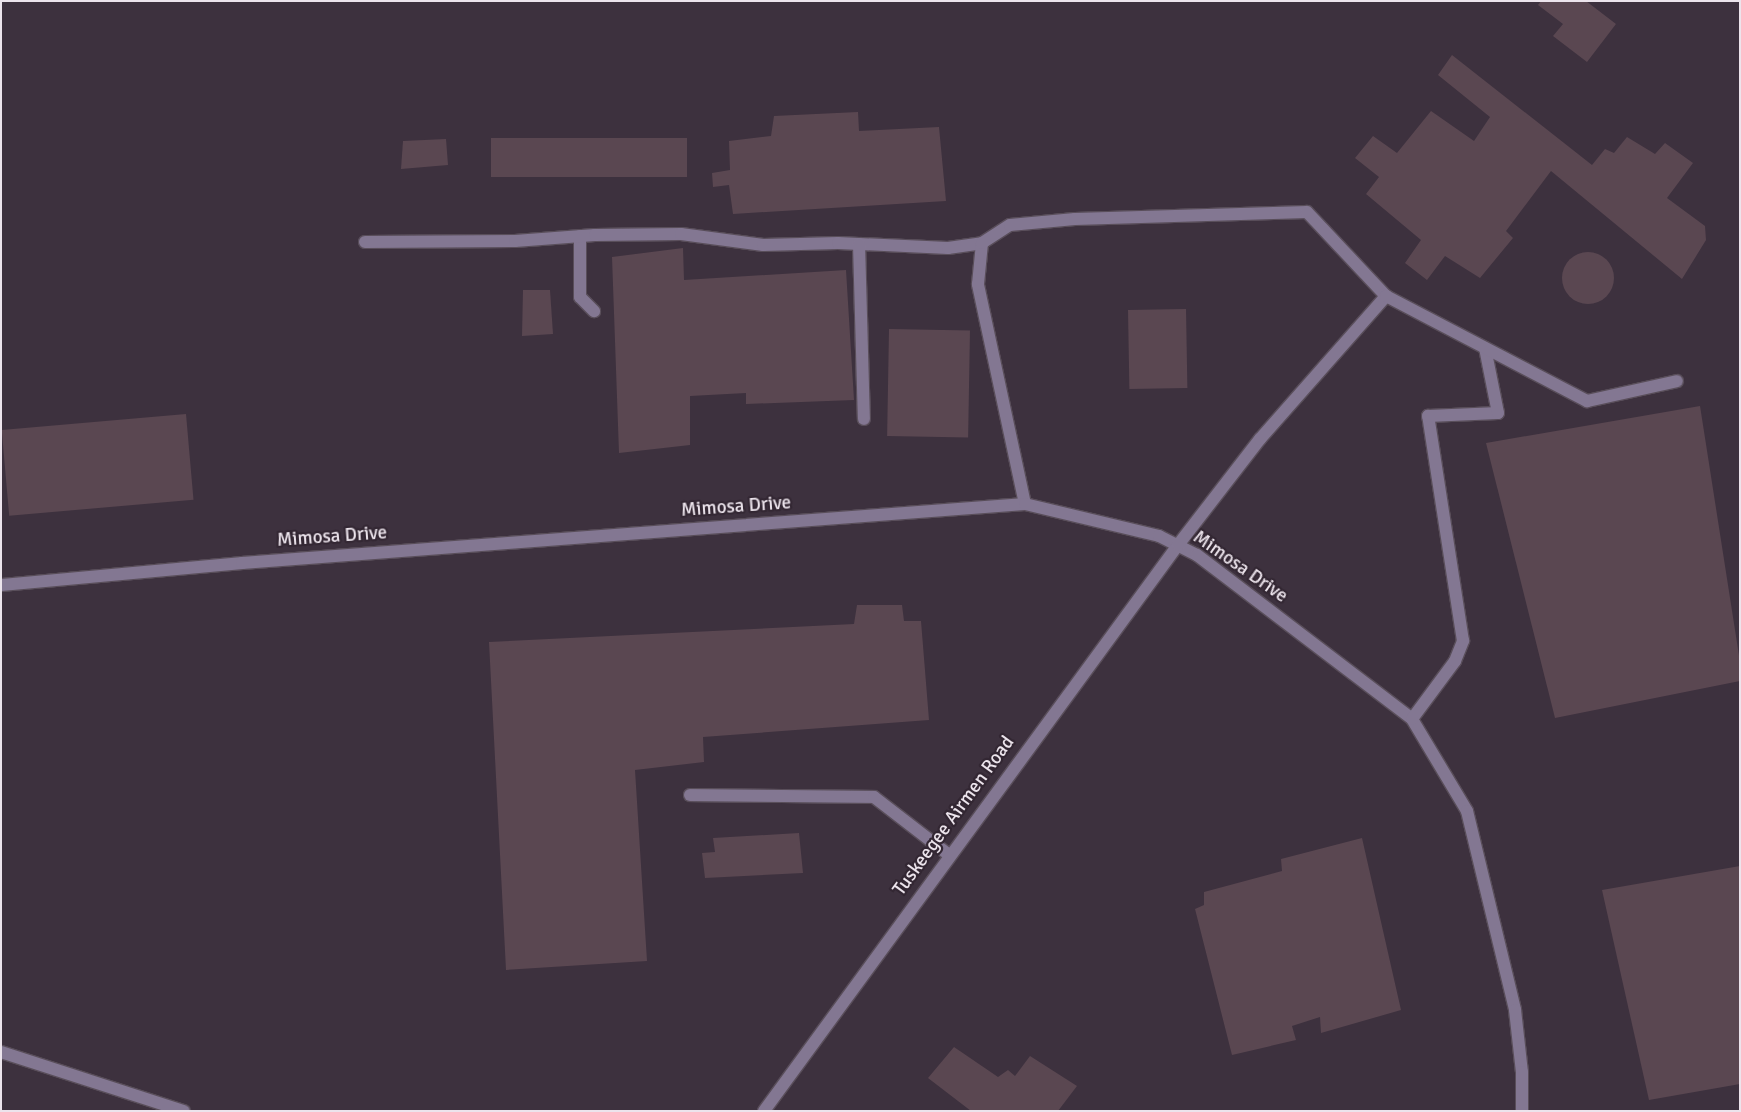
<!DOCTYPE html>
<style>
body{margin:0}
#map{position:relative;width:1741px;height:1112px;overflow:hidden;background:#3d313e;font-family:Signika,sans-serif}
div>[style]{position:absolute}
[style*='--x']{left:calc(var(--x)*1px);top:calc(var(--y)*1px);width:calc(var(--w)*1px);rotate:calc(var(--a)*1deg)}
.building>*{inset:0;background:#5a4751;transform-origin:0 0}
.round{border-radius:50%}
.roads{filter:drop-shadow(1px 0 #594e5a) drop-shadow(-1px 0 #594e5a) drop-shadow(0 1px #594e5a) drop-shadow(0 -1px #594e5a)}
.minor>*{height:12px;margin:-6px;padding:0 6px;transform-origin:6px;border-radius:6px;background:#837792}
span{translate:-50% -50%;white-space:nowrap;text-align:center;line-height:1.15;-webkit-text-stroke:4.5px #332733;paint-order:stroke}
.street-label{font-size:19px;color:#ece4ec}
.frame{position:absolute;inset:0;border:2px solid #ece4ec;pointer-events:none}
</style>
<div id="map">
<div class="building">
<div style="clip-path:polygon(1541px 1px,1586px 1px,1616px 24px,1587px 62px,1553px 36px,1563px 24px,1538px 5px)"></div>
<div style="clip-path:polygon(1452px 55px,1592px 165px,1605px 149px,1614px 153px,1627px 137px,1655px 154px,1665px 143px,1693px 163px,1667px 198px,1705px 226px,1706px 240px,1682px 279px,1551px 171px,1506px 231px,1513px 238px,1480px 278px,1445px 256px,1427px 280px,1405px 263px,1421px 240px,1366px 194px,1379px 177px,1355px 158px,1373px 136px,1397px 153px,1431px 111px,1474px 141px,1490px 117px,1438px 75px)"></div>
<div style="clip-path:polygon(858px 112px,859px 131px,939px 127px,946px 201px,733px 214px,729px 185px,713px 187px,712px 173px,730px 170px,729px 141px,771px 136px,774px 116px)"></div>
<div style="left:687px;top:138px;width:39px;height:196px;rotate:90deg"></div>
<div style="clip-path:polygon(446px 139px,448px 165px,401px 169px,403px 141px)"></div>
<div style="clip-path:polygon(683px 248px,684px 280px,846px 270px,854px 400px,746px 404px,746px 393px,690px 396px,690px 445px,619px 453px,612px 257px)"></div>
<div class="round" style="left:1562px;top:252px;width:52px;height:52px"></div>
<div style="clip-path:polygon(523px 290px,550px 290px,553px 334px,522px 336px)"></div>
<div style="left:1186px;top:309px;width:79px;height:58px;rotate:89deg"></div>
<div style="left:889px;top:329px;width:81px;height:107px;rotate:1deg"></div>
<div style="clip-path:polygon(1700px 406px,1740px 662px,1740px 681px,1555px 718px,1486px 443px)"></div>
<div style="left:186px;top:414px;width:86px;height:185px;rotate:85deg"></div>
<div style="clip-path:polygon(857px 605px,902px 605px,904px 621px,921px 621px,929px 720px,703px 737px,704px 762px,635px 770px,647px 961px,506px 970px,489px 642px,854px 624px)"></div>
<div style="clip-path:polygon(799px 833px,803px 873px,705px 878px,702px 853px,715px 852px,713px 838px)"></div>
<div style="clip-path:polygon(1362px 838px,1401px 1010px,1321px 1033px,1320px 1017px,1292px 1026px,1296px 1040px,1232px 1055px,1195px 909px,1204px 905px,1204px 892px,1282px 871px,1281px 859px)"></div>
<div style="clip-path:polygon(1740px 866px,1740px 1084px,1649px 1100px,1602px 890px)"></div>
<div style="clip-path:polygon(954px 1047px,998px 1077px,1008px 1070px,1015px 1076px,1030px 1056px,1077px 1086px,1058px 1111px,971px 1111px,928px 1078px)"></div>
</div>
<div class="roads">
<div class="minor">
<div style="--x:580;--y:236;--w:61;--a:90"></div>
<div style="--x:580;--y:297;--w:20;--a:45"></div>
<div style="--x:365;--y:242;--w:150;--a:-0.4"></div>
<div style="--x:515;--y:241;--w:80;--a:-4.3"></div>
<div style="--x:595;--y:235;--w:86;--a:-0.7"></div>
<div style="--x:681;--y:234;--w:83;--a:7.6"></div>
<div style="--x:763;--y:245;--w:75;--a:-1.5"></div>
<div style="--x:838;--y:243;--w:110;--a:2.6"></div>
<div style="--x:948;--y:248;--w:34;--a:-8"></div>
<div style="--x:859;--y:244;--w:175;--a:88.4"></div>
<div style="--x:1025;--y:504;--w:225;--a:-102.1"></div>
<div style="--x:978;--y:284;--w:41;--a:-84.4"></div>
<div style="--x:982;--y:243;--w:33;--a:-33"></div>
<div style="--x:1010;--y:225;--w:65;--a:-5.3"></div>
<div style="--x:1075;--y:219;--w:232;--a:-1.7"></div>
<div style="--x:1307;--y:212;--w:115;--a:46.8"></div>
<div style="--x:1;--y:585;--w:242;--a:-5.2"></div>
<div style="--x:242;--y:563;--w:785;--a:-4.31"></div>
<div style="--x:1025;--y:504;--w:138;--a:13.4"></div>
<div style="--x:1159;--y:536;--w:42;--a:26.6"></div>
<div style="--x:1197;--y:555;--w:270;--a:37.3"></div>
<div style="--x:1412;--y:719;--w:107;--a:59.1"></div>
<div style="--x:1467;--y:811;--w:205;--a:76.4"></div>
<div style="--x:1515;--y:1010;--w:62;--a:83.6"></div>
<div style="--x:1522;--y:1072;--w:39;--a:90"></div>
<div style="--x:1412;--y:719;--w:72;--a:-53.4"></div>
<div style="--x:1455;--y:661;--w:22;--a:-68"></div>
<div style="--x:1463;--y:641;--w:228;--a:-98.8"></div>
<div style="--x:1428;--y:416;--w:70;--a:-2.5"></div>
<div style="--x:1498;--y:413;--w:66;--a:-101.3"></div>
<div style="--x:690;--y:795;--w:184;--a:0.6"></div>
<div style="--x:874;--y:797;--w:95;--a:37.7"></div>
<div style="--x:1;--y:1052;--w:192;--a:17.9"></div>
<div style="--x:764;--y:1111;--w:701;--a:-53.82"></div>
<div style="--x:1178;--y:545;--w:134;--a:-52.3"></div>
<div style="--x:1260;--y:439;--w:191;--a:-48.6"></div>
<div style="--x:1386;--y:296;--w:227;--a:27.6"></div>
<div style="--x:1587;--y:401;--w:92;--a:-12.5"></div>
</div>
</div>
<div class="street-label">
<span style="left:736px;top:507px;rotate:-4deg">Mimosa Drive</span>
<span style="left:332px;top:537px;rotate:-4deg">Mimosa Drive</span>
<span style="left:1240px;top:567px;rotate:35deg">Mimosa Drive</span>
<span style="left:954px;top:816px;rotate:-54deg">Tuskeegee Airmen Road</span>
</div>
<div class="frame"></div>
</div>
